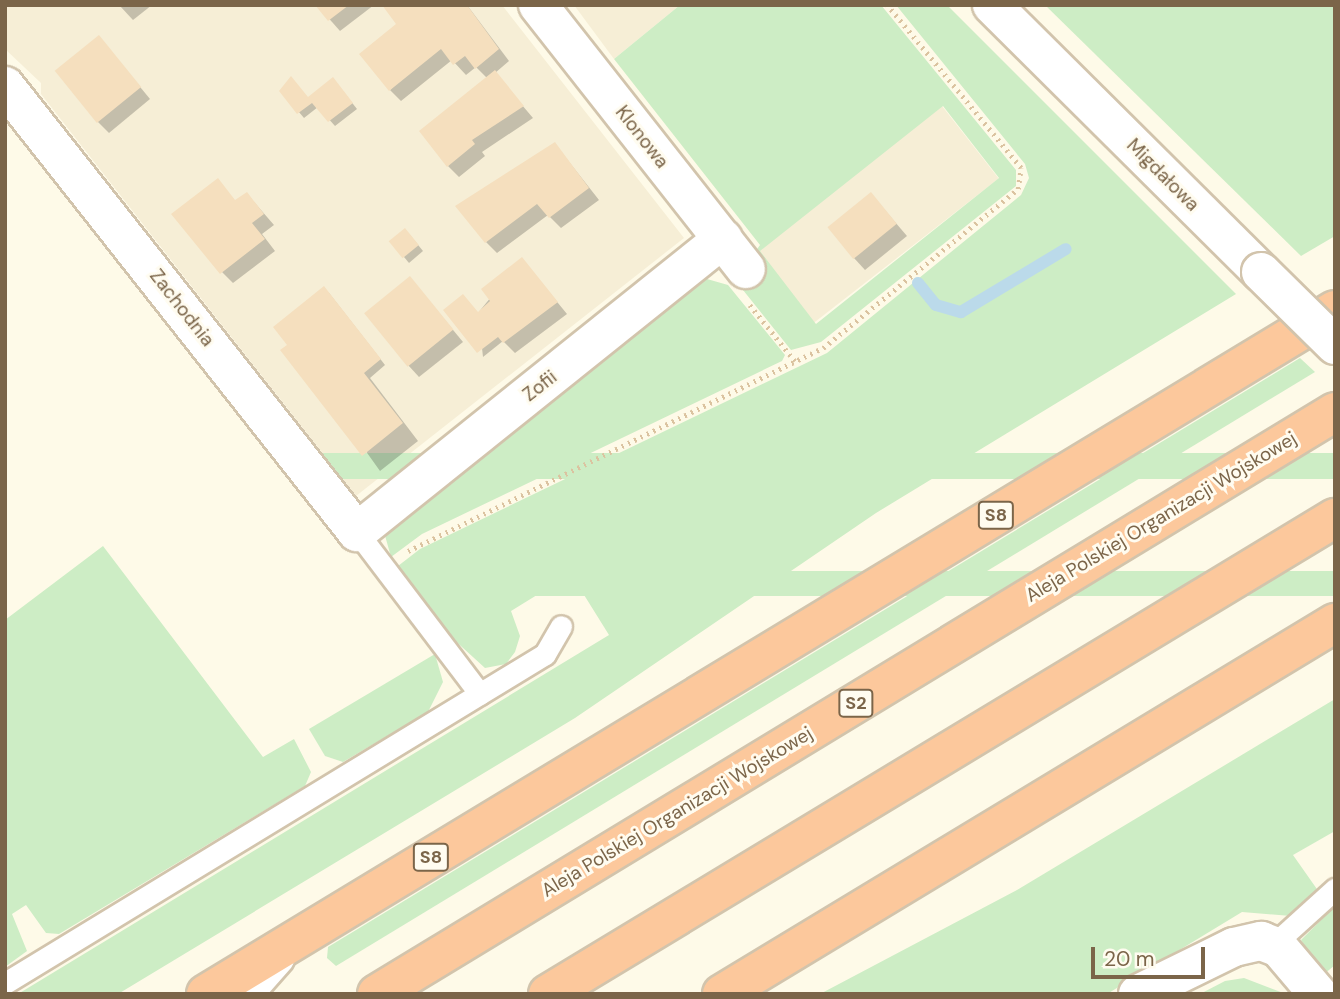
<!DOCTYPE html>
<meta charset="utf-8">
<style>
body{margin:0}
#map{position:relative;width:1340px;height:999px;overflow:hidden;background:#fefae8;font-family:"DM Sans",sans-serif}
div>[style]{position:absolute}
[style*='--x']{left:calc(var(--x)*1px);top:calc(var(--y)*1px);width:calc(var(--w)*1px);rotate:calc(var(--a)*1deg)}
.residential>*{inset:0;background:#f6eed6;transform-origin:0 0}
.green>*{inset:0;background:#cdedc5;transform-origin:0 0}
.shadow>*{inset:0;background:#0003}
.stream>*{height:12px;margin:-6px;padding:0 6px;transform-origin:6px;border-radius:6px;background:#bbdaea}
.building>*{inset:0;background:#f5dfbe;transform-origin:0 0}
.path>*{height:4.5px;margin-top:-2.25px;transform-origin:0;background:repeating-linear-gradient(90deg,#dbc3a0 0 2px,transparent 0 7px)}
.roads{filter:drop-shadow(2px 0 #d2c4ac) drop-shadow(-2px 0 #d2c4ac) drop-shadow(0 2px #d2c4ac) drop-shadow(0 -2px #d2c4ac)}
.service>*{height:21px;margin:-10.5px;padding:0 10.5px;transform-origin:10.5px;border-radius:10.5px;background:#fff}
.minor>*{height:38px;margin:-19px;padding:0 19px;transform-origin:19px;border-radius:19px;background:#fff}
.motorway>*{height:38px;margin:-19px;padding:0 19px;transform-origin:19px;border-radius:19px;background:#fcc89c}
.bridges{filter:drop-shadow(2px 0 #d2c4ac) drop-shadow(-2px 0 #d2c4ac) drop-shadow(0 2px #d2c4ac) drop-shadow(0 -2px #d2c4ac)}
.minor-bridge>*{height:38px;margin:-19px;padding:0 19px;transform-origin:19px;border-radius:19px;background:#fff}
span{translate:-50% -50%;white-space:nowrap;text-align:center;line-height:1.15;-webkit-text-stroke:6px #fffcf0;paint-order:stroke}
.shield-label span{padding:2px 5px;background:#fffcf0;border:2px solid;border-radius:5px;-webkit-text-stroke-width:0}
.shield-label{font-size:18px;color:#7b6549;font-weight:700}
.street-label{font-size:19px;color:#7b6549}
.frame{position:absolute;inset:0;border:7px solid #7b6549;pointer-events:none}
.scale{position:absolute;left:1091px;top:947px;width:114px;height:32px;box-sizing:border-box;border:4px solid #7b6549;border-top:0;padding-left:9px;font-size:21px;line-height:24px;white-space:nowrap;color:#7b6549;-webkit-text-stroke:5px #fffcf0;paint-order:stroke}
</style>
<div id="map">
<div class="residential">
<div style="clip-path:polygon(5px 5px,502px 5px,684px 238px,356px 496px,41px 94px,41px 83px,5px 49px)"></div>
<div style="clip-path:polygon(574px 5px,680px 5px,614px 59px)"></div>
<div style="left:942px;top:106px;width:92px;height:234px;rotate:52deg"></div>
</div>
<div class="green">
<div style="clip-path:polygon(evenodd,680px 5px,881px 5px,1016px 170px,1016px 186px,821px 342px,791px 350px,735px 280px,760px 245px,614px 59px,680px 5px,943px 106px,999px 178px,816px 324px,760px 251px,943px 106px)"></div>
<div style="clip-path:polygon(896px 5px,947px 5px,1236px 294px,876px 513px,575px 718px,118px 994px,18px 994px,609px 635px,571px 574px,511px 611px,520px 636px,515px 652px,506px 664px,485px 668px,451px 637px,398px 566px,420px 549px,827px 353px,1021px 195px,1029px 178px,1025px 164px)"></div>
<div style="clip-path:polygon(1045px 5px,1335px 5px,1335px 236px,1301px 256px)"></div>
<div style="clip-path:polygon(707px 279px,728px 285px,785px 355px,782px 361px,422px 534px,391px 557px,384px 532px,683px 286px,689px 292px)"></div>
<div style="clip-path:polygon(1300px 358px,1315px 372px,336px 966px,327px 958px,328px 947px)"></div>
<div style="left:1335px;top:453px;width:26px;height:1043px;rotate:90deg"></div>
<div style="clip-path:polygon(103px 546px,263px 757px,294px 739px,311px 772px,305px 786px,59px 934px,46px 933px,26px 905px,12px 914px,27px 951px,5px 967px,5px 620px)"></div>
<div style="left:1335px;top:571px;width:25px;height:814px;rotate:90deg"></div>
<div style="clip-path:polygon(435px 654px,443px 682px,428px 712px,343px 762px,325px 756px,309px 729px)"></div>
<div style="clip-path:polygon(1335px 699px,1335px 831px,1293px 855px,1319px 892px,1291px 916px,1242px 912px,1107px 994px,820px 994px,1017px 890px)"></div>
<div style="clip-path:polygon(1335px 906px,1335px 965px,1323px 975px,1301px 940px)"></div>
<div style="clip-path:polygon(1244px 978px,1286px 994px,1200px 994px,1225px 981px)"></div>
</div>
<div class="shadow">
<div style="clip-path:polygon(119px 5px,152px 5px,133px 20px)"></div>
<div style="clip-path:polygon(317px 5px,374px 5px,340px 31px)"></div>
<div style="clip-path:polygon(467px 5px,509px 61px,495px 73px,533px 118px,482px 152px,485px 156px,459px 177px,448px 166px,487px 78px,476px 67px,466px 75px,452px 60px,401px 101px,390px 90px)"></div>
<div style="clip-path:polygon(99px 37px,150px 99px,109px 133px,98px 122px)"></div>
<div style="clip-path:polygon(338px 85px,357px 109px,335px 126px,318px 107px,304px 118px,281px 91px,309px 99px)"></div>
<div style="clip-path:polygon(555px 144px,599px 200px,561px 228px,548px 215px,497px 253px,486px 242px)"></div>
<div style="clip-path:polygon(217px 180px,236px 202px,247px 194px,274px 225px,262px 234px,275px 251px,233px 283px,222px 272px)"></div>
<div style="clip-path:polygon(871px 194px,907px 236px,865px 270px,854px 258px)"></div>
<div style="clip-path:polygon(410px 235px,423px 251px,409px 263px,404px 257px)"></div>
<div style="clip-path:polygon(522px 259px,567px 314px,515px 353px,503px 341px,483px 357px,478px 313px)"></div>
<div style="clip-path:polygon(410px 278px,463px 342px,419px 377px,408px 365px)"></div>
<div style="clip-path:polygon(329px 293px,385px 365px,370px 378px,418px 441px,380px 471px,290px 345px)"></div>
</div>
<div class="stream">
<div style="--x:918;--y:283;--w:28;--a:51"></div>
<div style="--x:936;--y:305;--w:26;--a:16"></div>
<div style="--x:961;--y:312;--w:122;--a:-31"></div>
</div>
<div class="building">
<div style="clip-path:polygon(315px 5px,349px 5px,328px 21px)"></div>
<div style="clip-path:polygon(382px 5px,467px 5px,499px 49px,475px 69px,465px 56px,453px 65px,441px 49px,389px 91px,359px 54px,396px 24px)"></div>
<div style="left:99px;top:35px;width:67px;height:57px;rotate:51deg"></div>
<div style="clip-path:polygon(495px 70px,524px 106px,472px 140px,475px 144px,447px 167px,419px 131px)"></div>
<div style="clip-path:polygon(291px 76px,308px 97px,333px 77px,353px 103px,328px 122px,312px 103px,297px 114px,279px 91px)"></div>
<div style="clip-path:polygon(555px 142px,589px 188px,549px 218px,537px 204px,485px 243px,455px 206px)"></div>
<div style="clip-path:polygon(218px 178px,235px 200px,247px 192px,264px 214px,252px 223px,265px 239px,220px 274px,171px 214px)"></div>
<div style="left:871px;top:192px;width:41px;height:56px;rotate:51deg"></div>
<div style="left:405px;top:228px;width:22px;height:21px;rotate:51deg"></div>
<div style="clip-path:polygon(522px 257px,558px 302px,503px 343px,498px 337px,477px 353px,443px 310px,463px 294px,478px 312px,490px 301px,481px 289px)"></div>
<div style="left:410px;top:276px;width:69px;height:59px;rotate:51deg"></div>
<div style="clip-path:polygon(324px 286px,381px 359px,364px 373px,403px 423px,362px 456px,280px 350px,287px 345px,273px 327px)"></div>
</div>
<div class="path">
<div style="--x:750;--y:305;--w:72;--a:51.2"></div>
<div style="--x:408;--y:551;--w:462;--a:-26.1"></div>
<div style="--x:823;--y:348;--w:252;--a:-39.2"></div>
<div style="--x:1018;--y:189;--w:21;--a:-82"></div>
<div style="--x:1021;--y:168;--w:211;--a:-129.4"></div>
</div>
<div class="roads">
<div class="service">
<div style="--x:357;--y:532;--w:203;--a:52.8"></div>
<div style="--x:1273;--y:945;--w:84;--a:-42.1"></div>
<div style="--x:5;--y:983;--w:632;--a:-31.35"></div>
<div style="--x:545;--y:654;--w:32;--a:-60"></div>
<div style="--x:253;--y:994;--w:45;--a:-48.6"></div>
</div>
<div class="minor">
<div style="--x:538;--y:5;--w:336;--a:51.8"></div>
<div style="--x:992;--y:5;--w:379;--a:44.8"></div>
<div style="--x:5;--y:86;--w:568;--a:51.72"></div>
<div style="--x:357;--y:532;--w:469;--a:-38.7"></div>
<div style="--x:1138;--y:994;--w:107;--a:-26.1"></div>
<div style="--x:1234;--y:947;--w:28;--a:-13"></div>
<div style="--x:1261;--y:941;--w:19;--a:21"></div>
<div style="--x:1279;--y:948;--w:60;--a:49.7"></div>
</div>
<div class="motorway">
<div style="--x:206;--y:994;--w:1320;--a:-31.21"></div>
<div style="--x:377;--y:994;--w:1121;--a:-31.28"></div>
<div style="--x:548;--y:994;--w:920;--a:-31.17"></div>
<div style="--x:722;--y:994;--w:717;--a:-31.18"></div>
</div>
</div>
<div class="bridges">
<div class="minor-bridge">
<div style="--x:1261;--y:272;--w:104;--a:44.6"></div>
</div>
</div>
<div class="shield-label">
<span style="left:996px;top:515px">S8</span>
<span style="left:856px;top:703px">S2</span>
<span style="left:431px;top:857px">S8</span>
</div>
<div class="street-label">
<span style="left:642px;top:137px;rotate:52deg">Klonowa</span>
<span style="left:1163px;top:175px;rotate:45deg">Migdałowa</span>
<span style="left:182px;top:308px;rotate:52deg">Zachodnia</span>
<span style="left:540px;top:386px;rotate:-38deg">Zofii</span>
<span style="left:1161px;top:517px;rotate:-31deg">Aleja Polskiej Organizacji Wojskowej</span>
<span style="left:677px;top:812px;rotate:-31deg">Aleja Polskiej Organizacji Wojskowej</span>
</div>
<div class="frame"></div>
<div class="scale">20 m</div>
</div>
